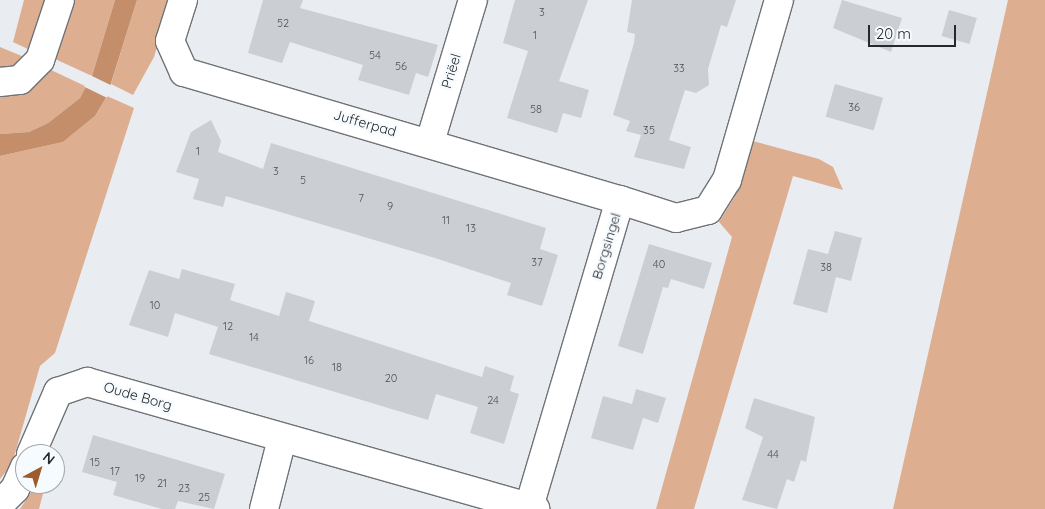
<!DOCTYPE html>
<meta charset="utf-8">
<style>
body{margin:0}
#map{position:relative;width:1045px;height:509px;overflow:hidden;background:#e9edf1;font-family:Quicksand,sans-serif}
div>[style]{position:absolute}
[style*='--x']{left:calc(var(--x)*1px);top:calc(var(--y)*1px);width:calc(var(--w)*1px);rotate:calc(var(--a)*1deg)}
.green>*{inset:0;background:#ddae90}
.water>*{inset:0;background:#c48e6b}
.pier>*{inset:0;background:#e9edf1;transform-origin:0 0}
.building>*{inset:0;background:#cbcfd3;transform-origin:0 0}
.roads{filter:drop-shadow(1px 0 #6f7377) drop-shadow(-1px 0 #6f7377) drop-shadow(0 1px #6f7377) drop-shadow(0 -1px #6f7377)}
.minor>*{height:28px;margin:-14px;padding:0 14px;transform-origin:14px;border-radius:14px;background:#fff}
span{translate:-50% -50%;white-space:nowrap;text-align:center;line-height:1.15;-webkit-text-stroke:5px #f6fbff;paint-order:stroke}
.number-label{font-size:11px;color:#4f5254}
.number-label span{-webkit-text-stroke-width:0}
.street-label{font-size:14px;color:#262829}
.north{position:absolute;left:15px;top:444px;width:50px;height:50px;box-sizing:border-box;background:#f6fbff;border:1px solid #a3a7a9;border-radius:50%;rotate:39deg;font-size:14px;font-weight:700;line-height:20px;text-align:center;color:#262829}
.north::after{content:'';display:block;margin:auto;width:18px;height:22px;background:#9e5b2b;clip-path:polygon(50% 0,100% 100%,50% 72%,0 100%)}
.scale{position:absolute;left:868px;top:25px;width:88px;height:22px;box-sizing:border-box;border:2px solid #262829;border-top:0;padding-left:6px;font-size:15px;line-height:18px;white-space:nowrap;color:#262829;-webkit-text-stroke:4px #f6fbff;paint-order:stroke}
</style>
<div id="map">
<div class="green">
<div style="clip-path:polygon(24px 0,47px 0,32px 51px,13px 42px)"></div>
<div style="clip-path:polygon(74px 0,115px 0,92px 76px,55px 59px)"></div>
<div style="clip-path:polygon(137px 0,171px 0,154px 57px,133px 95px,111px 84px)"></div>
<div style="clip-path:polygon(1008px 0,1045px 0,1045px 509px,893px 509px)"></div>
<div style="clip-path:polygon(0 47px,29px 59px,0 71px)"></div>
<div style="clip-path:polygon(49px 69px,87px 87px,80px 98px,48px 123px,29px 132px,0 134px,0 95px,24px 93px)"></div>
<div style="clip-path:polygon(107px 96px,134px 108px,55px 353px,40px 366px,12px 464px,0 479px,0 156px,63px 142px,95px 116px)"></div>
<div style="clip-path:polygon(753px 141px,819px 159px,833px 167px,843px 190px,793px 176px,694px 509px,656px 509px,732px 237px,719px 222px,734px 198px)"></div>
<div style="clip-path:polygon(45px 486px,39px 509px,20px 509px,33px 489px)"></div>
</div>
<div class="water">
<div style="clip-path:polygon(115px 0,137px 0,107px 96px,95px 116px,63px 142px,0 156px,0 134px,29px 132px,48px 123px,80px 98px,92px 76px)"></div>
</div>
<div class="pier">
<div style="left:90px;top:75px;width:25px;height:13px;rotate:26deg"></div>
</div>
<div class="building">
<div style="clip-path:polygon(263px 0,303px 0,300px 8px,438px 45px,428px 77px,416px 73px,409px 95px,358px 80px,363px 65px,290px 42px,282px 63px,248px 53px)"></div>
<div style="clip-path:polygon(515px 0,588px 0,559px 81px,589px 90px,581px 118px,563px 113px,557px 133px,507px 118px,528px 51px,503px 43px)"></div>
<div style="clip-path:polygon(632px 0,736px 0,727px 27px,721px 25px,708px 69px,709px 85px,696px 93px,685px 90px,669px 140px,691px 147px,684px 169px,634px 157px,641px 135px,626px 131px,630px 121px,613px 115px,634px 43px,635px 34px,627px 32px)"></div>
<div style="clip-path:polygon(842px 0,902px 18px,891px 52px,833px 28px)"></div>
<div style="left:949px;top:10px;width:29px;height:27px;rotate:16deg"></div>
<div style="left:835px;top:84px;width:50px;height:34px;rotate:16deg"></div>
<div style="clip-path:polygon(211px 120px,221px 141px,218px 152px,263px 169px,271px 143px,546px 228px,540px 249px,558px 255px,542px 306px,507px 295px,511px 283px,435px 258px,226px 196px,223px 207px,193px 199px,199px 179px,176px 172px,191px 132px)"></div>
<div style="clip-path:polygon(835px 231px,862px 238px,851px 281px,836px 277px,827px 313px,793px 304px,808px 249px,828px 254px)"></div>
<div style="clip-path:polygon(649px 244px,712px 263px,704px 289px,671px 279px,668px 288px,663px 287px,643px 354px,618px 346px)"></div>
<div style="clip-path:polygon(182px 269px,235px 284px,230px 300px,279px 316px,286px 292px,315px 301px,309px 321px,482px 377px,485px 366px,514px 376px,510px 391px,519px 394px,504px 444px,470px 433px,478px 407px,436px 394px,428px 420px,209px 354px,218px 327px,175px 313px,168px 337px,129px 325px,149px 270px,179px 279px)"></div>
<div style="clip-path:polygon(636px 389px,666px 398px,658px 423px,643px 418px,633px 450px,591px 438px,603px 396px,632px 404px)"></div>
<div style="clip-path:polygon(754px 398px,815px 417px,806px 462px,801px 460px,794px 482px,787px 479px,777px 509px,742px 500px,763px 437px,745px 428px)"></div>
<div style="clip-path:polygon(93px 435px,225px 474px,214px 509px,178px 501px,175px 509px,162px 509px,113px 495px,117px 482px,82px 472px)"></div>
</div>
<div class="roads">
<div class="minor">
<div style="--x:183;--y:0;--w:43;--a:107.6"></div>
<div style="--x:170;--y:41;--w:34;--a:66"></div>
<div style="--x:184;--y:72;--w:454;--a:16.4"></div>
<div style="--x:0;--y:82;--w:20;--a:-6"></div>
<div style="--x:20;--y:80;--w:28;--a:-45"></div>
<div style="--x:40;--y:60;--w:63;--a:-71.6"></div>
<div style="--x:430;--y:142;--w:148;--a:-73.2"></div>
<div style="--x:31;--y:454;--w:68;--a:-66.5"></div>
<div style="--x:58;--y:392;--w:31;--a:-19"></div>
<div style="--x:87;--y:382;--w:466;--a:15.8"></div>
<div style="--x:0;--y:504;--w:21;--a:-45"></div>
<div style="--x:15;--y:489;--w:24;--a:-66"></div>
<div style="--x:529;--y:507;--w:320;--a:-73.5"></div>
<div style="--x:620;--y:200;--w:59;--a:17.8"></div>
<div style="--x:676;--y:218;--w:33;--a:-14"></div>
<div style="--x:708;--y:210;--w:36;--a:-58"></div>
<div style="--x:727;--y:180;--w:187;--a:-73.9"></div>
<div style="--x:264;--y:509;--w:72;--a:-75.6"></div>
</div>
</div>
<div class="number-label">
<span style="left:542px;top:12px">3</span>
<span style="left:283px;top:23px">52</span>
<span style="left:535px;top:35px">1</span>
<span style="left:375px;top:55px">54</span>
<span style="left:401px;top:66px">56</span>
<span style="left:679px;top:68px">33</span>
<span style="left:854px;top:107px">36</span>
<span style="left:536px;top:109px">58</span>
<span style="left:649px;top:130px">35</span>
<span style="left:198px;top:151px">1</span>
<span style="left:276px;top:171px">3</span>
<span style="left:303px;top:180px">5</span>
<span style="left:361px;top:198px">7</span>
<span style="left:390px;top:206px">9</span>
<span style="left:446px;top:220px">11</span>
<span style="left:471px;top:228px">13</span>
<span style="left:537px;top:262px">37</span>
<span style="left:659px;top:264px">40</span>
<span style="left:826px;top:267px">38</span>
<span style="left:155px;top:305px">10</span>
<span style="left:228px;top:326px">12</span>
<span style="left:254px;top:337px">14</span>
<span style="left:309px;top:360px">16</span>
<span style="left:337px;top:367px">18</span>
<span style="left:391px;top:378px">20</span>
<span style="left:493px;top:400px">24</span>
<span style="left:773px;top:454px">44</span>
<span style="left:95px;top:462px">15</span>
<span style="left:115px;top:471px">17</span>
<span style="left:140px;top:478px">19</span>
<span style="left:162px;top:483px">21</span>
<span style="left:184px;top:488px">23</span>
<span style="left:204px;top:497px">25</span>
</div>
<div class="street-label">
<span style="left:451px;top:71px;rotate:-73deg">Priëel</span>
<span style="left:365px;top:123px;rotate:16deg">Jufferpad</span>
<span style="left:606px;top:246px;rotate:-73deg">Borgsingel</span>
<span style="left:138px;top:396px;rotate:16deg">Oude Borg</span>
</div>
<div class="north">N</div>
<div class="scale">20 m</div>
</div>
